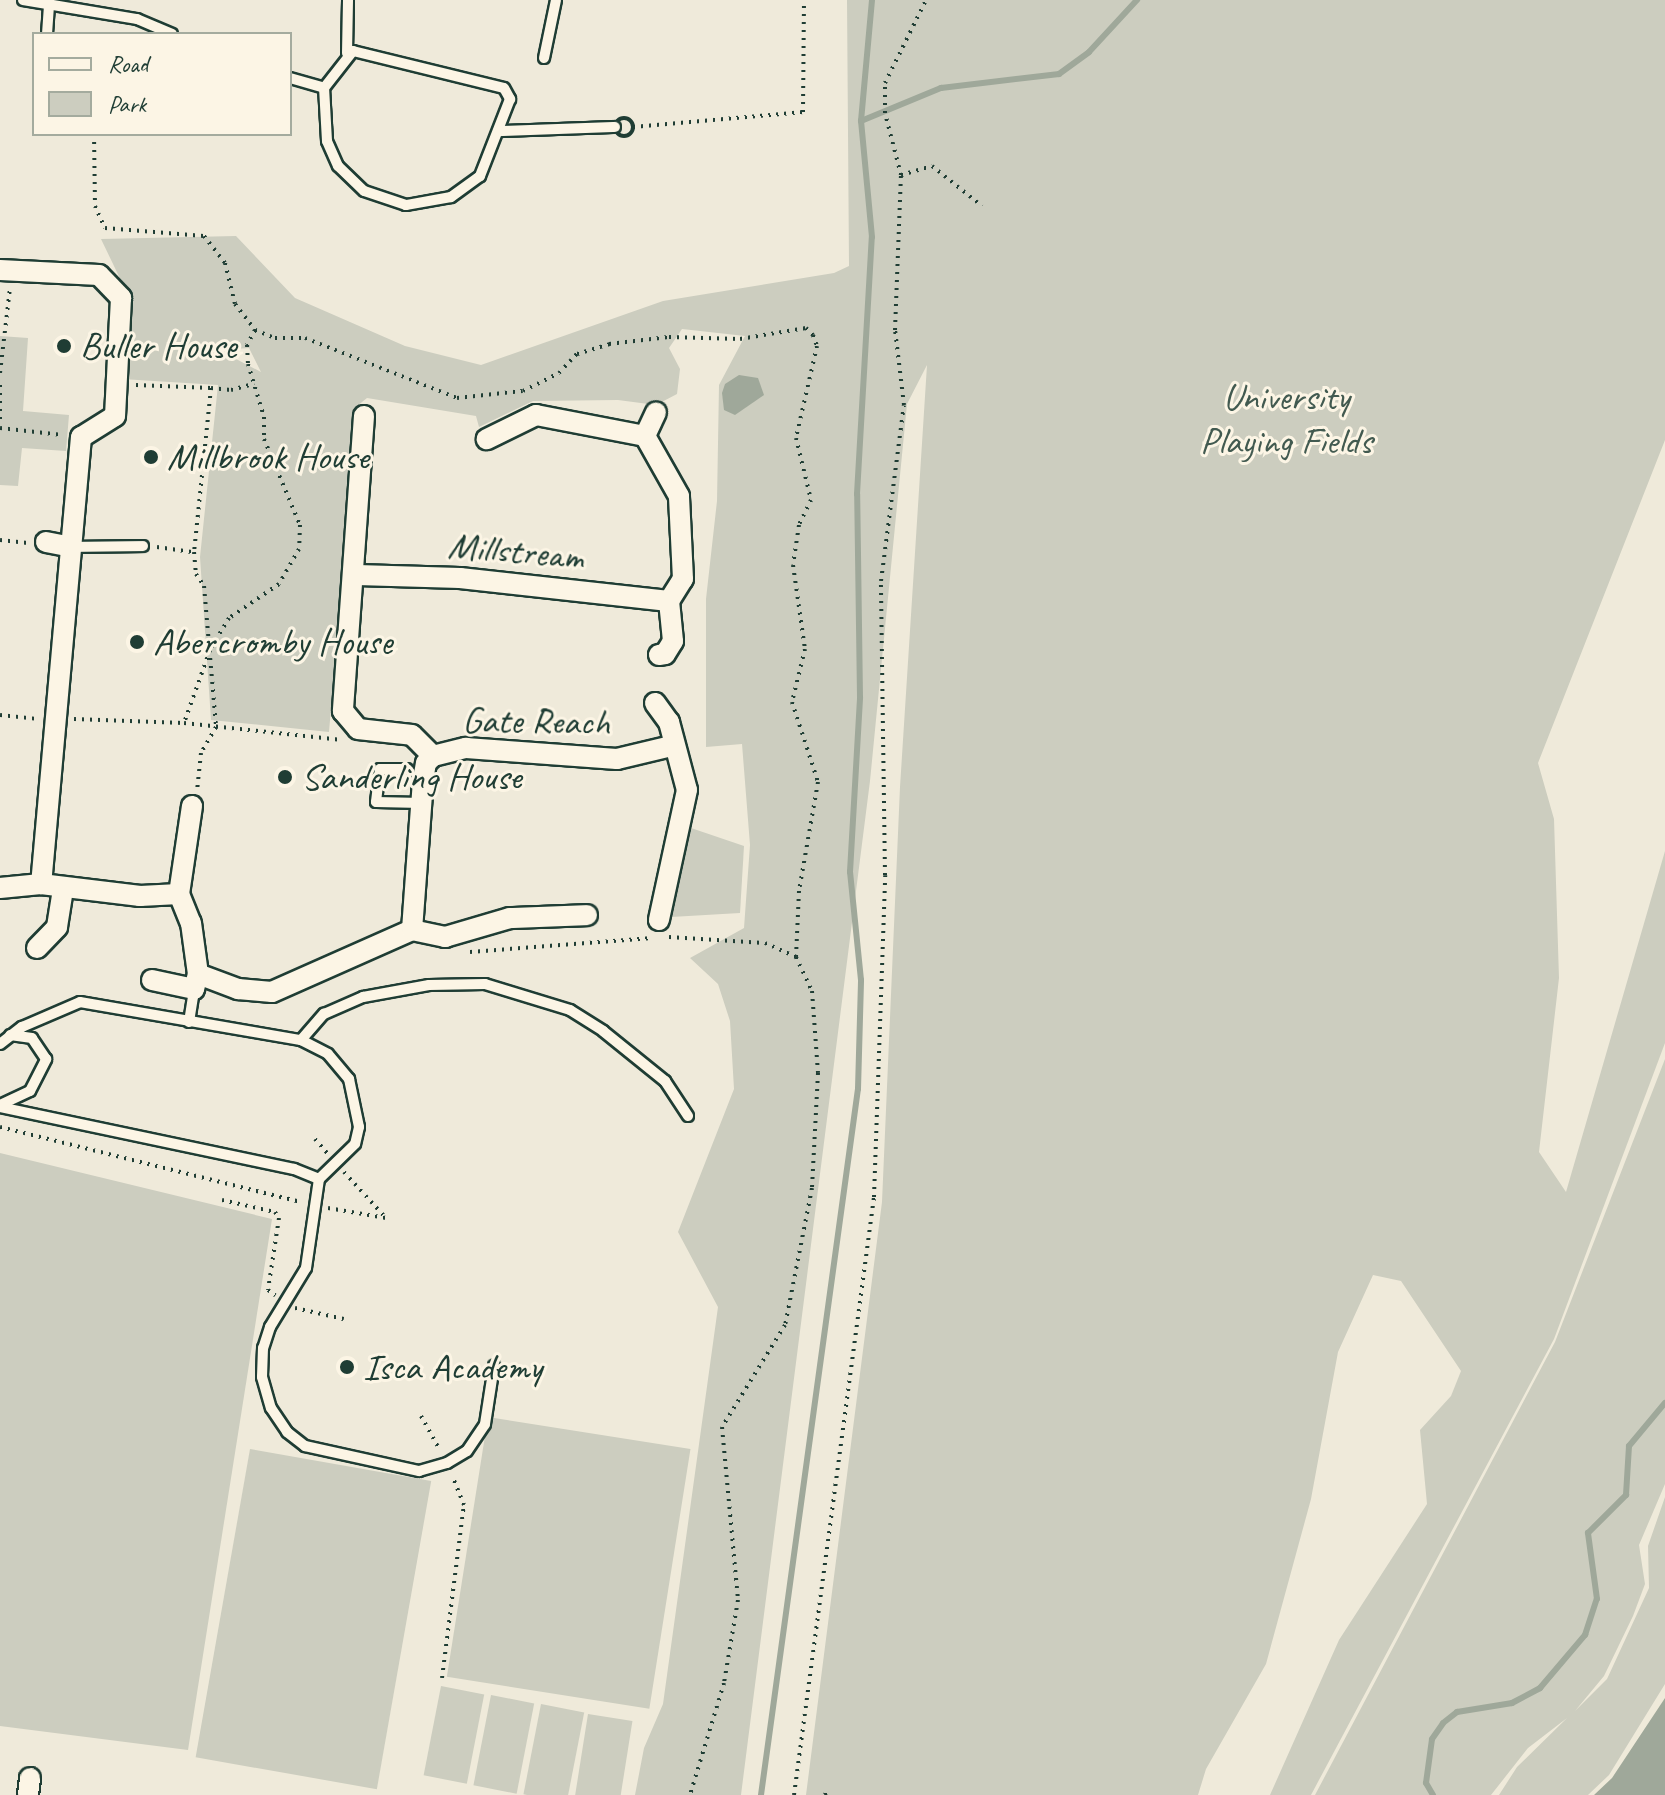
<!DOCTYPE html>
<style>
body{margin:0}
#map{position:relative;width:1665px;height:1795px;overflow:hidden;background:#efeada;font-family:Caveat,sans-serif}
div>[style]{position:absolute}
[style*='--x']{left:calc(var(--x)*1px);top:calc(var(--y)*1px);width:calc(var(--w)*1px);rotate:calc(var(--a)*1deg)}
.green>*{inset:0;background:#cccdbf;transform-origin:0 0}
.water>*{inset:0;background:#9fa89a}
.stream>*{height:6px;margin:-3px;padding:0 3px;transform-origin:3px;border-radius:3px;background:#9fa89a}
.path>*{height:4px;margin-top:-2px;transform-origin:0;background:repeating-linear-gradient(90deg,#1f3d34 0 2px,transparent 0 8px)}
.path>.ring{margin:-2px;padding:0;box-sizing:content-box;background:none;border:4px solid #1f3d34;border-radius:50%}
.roads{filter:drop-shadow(2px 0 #1f3d34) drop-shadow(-2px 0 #1f3d34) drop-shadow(0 2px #1f3d34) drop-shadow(0 -2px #1f3d34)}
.lane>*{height:10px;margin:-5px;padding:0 5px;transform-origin:5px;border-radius:5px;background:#fcf5e5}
.street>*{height:20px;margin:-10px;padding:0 10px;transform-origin:10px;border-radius:10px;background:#fcf5e5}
.dots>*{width:22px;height:22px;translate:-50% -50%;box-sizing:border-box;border:4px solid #fcf5e5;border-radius:50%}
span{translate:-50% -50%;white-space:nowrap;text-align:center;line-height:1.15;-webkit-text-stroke:6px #fcf5e5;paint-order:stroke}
.poi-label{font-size:38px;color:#1f3d34}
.left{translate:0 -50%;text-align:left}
.park-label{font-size:38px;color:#425a50}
.street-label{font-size:38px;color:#1f3d34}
.legend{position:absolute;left:32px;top:32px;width:260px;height:104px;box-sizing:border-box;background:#fcf5e5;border:2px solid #a4ab9e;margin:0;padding:10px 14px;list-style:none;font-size:24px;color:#1f3d34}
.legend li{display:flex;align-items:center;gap:16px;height:40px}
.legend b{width:40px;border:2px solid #a4ab9e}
</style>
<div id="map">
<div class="green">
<div style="clip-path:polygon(evenodd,847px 0,1665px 0,1665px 440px,1538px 763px,1554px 819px,1559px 978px,1539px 1152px,1566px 1192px,1665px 851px,1665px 1043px,1554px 1339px,1311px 1795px,1270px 1795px,1339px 1640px,1427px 1504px,1420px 1430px,1451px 1396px,1461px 1371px,1401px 1281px,1373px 1275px,1338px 1352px,1311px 1499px,1266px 1664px,1206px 1769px,1198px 1795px,806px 1795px,882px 1202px,900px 787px,927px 365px,907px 404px,870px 781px,741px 1795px,635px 1795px,644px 1748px,663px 1704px,718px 1307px,678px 1232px,734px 1089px,730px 1021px,718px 984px,690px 958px,744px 928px,750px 845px,742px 744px,706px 747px,706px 599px,717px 501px,719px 385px,745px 336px,682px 329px,669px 348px,680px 369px,677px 394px,656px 405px,618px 400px,533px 401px,479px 427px,476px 416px,367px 398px,357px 406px,329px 732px,211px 720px,200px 557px,218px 385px,122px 379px,126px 291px,101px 239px,236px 236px,295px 298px,405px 346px,481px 365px,663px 301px,834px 273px,849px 266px,847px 0,249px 348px,261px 372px,219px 350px,249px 348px)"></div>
<div style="clip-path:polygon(0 336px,28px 338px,23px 411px,69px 415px,66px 451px,22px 448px,18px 486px,0 485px)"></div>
<div style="clip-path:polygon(691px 828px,744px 846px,740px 913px,671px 917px)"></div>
<div style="clip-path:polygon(1665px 1059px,1665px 1484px,1639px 1545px,1645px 1584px,1633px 1616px,1604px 1676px,1575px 1711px,1607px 1679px,1649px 1588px,1648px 1546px,1665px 1497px,1665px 1684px,1609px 1775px,1588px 1795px,1499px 1795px,1517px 1767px,1567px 1718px,1528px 1748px,1491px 1795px,1315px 1795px,1555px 1342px)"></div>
<div style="clip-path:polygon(0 1153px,272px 1219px,188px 1750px,0 1726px)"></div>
<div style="left:488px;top:1417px;width:205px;height:263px;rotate:9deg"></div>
<div style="left:250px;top:1449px;width:184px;height:313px;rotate:10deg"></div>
<div style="left:441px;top:1686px;width:44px;height:91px;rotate:11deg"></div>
<div style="left:491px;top:1695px;width:44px;height:92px;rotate:11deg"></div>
<div style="left:541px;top:1704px;width:44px;height:92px;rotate:11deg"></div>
<div style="left:588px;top:1714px;width:45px;height:82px;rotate:9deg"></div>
</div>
<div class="water">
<div style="clip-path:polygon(739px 375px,758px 378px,764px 395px,735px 415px,724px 410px,722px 393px,725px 384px)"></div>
<div style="clip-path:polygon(1665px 1698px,1665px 1795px,1594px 1795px,1612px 1778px)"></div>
</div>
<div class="stream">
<div style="--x:861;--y:121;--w:87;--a:-22.4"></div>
<div style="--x:941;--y:88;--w:119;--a:-6.8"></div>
<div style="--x:1059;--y:74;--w:37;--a:-36"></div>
<div style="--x:1089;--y:52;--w:71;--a:-47.3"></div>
<div style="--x:761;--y:1795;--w:713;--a:-82.18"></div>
<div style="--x:858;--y:1089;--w:109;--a:-88.4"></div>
<div style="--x:861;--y:980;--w:109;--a:-95.8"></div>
<div style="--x:850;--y:872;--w:175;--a:-86.7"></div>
<div style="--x:860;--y:697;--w:203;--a:-90.8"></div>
<div style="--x:857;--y:494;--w:257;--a:-86.7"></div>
<div style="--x:872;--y:237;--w:117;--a:-95.4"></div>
<div style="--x:861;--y:121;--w:121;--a:-84.8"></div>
<div style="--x:1433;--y:1795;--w:14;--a:-120"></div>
<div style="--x:1426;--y:1783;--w:44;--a:-82.2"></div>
<div style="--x:1432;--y:1739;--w:19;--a:-55"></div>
<div style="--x:1443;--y:1723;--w:18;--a:-38"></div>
<div style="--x:1457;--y:1712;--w:56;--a:-9.3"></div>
<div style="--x:1512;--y:1703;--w:32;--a:-28"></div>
<div style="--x:1540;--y:1688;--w:70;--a:-49.7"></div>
<div style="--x:1585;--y:1635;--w:38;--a:-72"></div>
<div style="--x:1597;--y:1599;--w:67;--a:-97.8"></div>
<div style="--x:1588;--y:1533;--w:54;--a:-45"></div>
<div style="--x:1626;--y:1495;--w:49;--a:-86.5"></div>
<div style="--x:1629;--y:1446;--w:56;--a:-50.1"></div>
</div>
<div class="path">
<div class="ring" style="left:615px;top:118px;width:14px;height:14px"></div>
<div style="--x:633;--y:127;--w:171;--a:-5"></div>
<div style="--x:803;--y:112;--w:112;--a:-89.5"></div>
<div style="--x:94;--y:134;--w:72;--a:89.2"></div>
<div style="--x:95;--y:206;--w:24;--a:66"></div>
<div style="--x:105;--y:228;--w:99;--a:4.6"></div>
<div style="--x:204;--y:236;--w:34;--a:52"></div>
<div style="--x:225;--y:263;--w:42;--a:76.3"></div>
<div style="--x:235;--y:304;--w:33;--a:52"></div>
<div style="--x:255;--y:330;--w:22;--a:22"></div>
<div style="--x:275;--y:338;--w:30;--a:0"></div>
<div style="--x:305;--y:338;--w:163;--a:21.5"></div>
<div style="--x:457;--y:398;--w:66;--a:-6.1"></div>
<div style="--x:523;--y:391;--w:40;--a:-26.6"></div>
<div style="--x:559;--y:373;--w:26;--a:-47"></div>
<div style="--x:577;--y:354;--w:34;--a:-17"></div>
<div style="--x:609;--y:344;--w:60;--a:-6.7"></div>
<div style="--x:669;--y:337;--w:71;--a:1.6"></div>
<div style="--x:740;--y:339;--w:67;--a:-9.5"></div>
<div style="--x:806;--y:328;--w:10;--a:45"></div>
<div style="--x:813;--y:335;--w:12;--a:70"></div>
<div style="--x:817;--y:346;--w:94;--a:102.9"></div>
<div style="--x:796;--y:438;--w:64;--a:76.4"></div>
<div style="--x:811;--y:500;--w:28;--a:116"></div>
<div style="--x:799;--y:525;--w:40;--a:98.5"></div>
<div style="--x:793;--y:565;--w:85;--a:81.9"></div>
<div style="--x:805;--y:649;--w:55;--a:103.8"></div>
<div style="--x:792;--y:702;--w:84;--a:72"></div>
<div style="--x:818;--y:782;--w:111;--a:99.9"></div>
<div style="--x:799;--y:891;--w:66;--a:92.6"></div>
<div style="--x:901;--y:175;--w:32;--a:-16"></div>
<div style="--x:932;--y:166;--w:64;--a:38.7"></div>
<div style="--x:255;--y:330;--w:17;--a:118"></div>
<div style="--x:247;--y:345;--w:19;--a:87"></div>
<div style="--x:248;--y:364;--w:55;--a:73.2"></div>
<div style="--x:264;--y:417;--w:22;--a:90"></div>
<div style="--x:264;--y:439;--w:93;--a:67.3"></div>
<div style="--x:300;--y:525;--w:24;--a:92"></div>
<div style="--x:299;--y:549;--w:40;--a:119.7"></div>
<div style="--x:279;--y:584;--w:60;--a:145.8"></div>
<div style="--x:229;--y:618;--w:37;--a:121"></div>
<div style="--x:210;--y:650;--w:77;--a:109.6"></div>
<div style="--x:184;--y:723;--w:159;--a:6.1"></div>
<div style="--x:0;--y:373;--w:86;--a:-83.3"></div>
<div style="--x:0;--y:385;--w:36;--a:90"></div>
<div style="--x:136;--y:385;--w:75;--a:2.3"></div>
<div style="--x:211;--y:388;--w:165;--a:95.9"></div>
<div style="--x:194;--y:552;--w:22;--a:85"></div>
<div style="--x:196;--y:574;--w:14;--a:56"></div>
<div style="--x:204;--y:586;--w:142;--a:85.1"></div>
<div style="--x:216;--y:727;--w:30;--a:120"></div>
<div style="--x:201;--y:753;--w:36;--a:96"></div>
<div style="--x:211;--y:388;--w:20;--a:6"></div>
<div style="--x:231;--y:390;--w:24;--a:-15"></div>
<div style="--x:0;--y:428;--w:63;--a:6.3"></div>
<div style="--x:0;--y:540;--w:28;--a:6"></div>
<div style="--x:157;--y:547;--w:37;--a:8"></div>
<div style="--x:0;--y:715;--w:37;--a:6"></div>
<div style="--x:74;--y:719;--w:110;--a:2.1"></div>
<div style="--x:669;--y:937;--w:96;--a:3.6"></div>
<div style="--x:765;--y:943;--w:34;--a:24"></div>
<div style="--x:796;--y:957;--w:38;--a:65"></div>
<div style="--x:812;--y:991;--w:82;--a:85.8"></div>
<div style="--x:818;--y:1073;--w:115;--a:93"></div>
<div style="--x:812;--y:1188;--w:140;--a:101.1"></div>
<div style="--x:785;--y:1325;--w:120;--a:121.7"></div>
<div style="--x:722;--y:1427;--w:174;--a:84.7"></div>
<div style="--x:738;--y:1600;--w:84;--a:99.6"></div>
<div style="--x:724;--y:1683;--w:117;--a:106.9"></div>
<div style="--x:470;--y:952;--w:183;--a:-4.4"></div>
<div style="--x:0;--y:1127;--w:309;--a:14"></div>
<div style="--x:315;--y:1139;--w:20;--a:49"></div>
<div style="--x:344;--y:1172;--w:59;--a:47.7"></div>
<div style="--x:222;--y:1200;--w:54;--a:12.8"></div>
<div style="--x:275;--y:1212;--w:7;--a:56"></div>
<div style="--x:279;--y:1218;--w:73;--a:98.7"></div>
<div style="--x:268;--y:1290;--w:9;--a:36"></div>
<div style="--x:328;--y:1208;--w:59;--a:9.8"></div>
<div style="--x:295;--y:1308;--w:50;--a:12.7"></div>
<div style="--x:421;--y:1416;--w:39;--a:61"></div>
<div style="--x:442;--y:1678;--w:174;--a:-82.8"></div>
<div style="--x:464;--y:1505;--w:31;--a:-112"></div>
<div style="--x:794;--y:1795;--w:603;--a:-82.38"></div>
<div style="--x:874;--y:1197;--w:322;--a:-88"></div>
<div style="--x:885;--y:875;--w:294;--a:-90.8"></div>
<div style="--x:881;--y:581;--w:177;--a:-82.6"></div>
<div style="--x:904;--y:405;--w:76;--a:-96.8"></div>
<div style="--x:895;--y:330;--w:155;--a:-87.8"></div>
<div style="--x:901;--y:175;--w:64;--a:-104.5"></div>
<div style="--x:885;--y:113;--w:30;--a:-90"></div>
<div style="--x:885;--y:83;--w:93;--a:-63.7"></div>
<div style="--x:825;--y:1795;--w:5;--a:-68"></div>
</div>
<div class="roads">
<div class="lane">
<div style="--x:23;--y:0;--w:116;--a:9.5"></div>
<div style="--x:137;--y:19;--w:38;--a:23"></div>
<div style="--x:47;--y:34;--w:32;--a:-86"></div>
<div style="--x:347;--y:53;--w:53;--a:-88.9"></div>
<div style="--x:544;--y:58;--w:59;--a:-78.3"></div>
<div style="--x:290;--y:78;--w:35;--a:16"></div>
<div style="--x:324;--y:88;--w:47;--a:-51.9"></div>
<div style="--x:353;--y:51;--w:155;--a:13.8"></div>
<div style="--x:504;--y:88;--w:13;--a:61"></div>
<div style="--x:510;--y:99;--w:83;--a:111.3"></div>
<div style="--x:480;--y:176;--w:36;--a:144"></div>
<div style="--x:451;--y:197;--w:46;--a:169.9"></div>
<div style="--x:406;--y:205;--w:44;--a:-161.6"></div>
<div style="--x:364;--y:191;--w:36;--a:-136"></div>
<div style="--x:338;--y:166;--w:27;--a:-114"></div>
<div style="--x:327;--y:141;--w:53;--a:-93.2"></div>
<div style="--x:501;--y:131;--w:114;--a:-2"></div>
<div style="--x:71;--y:547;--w:72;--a:-0.8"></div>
<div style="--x:407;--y:769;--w:27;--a:180"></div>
<div style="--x:380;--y:769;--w:33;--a:97"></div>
<div style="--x:376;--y:802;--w:46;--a:1.2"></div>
<div style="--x:189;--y:1022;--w:33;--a:-81"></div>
<div style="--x:301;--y:1040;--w:35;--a:-49"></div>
<div style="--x:324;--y:1014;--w:43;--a:-23.6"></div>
<div style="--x:363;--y:997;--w:67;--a:-10.3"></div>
<div style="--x:429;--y:985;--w:56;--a:-1"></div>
<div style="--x:485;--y:984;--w:89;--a:17"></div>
<div style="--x:570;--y:1010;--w:39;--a:32"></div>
<div style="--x:603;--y:1031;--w:80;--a:38.9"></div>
<div style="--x:665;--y:1081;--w:42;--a:56.7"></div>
<div style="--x:0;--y:1044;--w:28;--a:-38"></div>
<div style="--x:22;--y:1027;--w:63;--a:-23.3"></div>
<div style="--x:80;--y:1002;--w:224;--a:9.8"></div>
<div style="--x:301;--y:1040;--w:30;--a:27"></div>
<div style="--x:328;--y:1054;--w:33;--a:50"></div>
<div style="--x:349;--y:1079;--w:49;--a:78.2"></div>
<div style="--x:359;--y:1127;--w:17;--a:103"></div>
<div style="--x:355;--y:1144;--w:50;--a:135.8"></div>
<div style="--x:319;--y:1179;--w:27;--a:-158"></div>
<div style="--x:294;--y:1169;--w:300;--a:-168.1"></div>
<div style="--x:0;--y:1105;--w:33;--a:-25"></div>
<div style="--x:30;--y:1091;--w:36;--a:-63"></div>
<div style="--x:46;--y:1059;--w:25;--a:-124"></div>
<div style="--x:32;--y:1038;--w:22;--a:-172"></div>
<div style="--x:319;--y:1179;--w:90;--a:98.3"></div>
<div style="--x:306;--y:1268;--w:69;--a:121.4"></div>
<div style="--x:270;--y:1327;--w:22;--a:108"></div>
<div style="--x:263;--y:1348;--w:29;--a:92"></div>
<div style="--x:262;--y:1377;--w:32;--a:74"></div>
<div style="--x:271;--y:1408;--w:29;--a:56"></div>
<div style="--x:287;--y:1432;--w:23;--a:38"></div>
<div style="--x:305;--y:1446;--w:117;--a:12.4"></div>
<div style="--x:419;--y:1471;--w:29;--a:-16"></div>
<div style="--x:447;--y:1463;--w:23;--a:-31"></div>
<div style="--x:467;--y:1451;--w:32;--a:-56"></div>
<div style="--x:485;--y:1424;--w:59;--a:-81.2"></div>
</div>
<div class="street">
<div style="--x:0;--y:270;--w:99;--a:2.9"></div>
<div style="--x:99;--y:275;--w:32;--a:46"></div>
<div style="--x:121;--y:298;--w:118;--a:92.9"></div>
<div style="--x:115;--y:416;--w:40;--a:148"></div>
<div style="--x:81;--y:437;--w:449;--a:95.1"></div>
<div style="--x:364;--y:416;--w:296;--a:94.1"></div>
<div style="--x:343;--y:711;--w:23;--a:50"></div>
<div style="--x:358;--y:729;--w:54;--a:6.3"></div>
<div style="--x:412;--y:735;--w:30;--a:45"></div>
<div style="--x:645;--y:436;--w:26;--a:-65"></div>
<div style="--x:46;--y:542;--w:25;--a:11"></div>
<div style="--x:357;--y:575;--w:103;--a:1.7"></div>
<div style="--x:460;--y:578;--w:210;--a:6.3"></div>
<div style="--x:669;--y:601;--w:26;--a:-58"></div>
<div style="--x:683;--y:579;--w:83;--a:-92.8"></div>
<div style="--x:679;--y:496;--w:69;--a:-119.5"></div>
<div style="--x:645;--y:436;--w:111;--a:-169.1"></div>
<div style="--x:536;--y:415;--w:55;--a:153.9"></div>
<div style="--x:659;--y:655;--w:6;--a:-9"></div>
<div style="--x:665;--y:654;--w:15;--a:-58"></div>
<div style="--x:673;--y:641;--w:40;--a:-95.7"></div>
<div style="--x:655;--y:703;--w:24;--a:54"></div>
<div style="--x:669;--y:722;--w:70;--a:75.2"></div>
<div style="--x:687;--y:790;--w:133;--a:102.2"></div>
<div style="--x:0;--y:888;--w:41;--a:-5.6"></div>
<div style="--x:41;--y:884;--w:100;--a:6.9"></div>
<div style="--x:140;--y:896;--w:39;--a:-3"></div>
<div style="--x:179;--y:894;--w:31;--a:68"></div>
<div style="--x:191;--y:923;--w:51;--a:82.2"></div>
<div style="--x:198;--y:974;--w:43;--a:20.6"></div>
<div style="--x:238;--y:989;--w:34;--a:5"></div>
<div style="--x:272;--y:992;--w:153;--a:-23.9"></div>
<div style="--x:412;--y:930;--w:150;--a:-85.8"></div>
<div style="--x:423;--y:780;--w:17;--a:-80"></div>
<div style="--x:426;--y:763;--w:10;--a:-45"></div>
<div style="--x:433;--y:756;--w:34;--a:-14"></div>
<div style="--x:466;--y:748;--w:151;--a:4.2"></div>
<div style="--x:617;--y:759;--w:56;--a:-13.5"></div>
<div style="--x:179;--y:894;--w:89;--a:-81.6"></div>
<div style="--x:412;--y:930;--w:34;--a:12"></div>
<div style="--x:445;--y:937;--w:68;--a:-16.3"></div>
<div style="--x:510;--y:918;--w:77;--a:-2.2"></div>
<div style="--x:37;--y:948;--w:29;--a:-46"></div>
<div style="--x:57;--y:927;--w:38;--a:-81"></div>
<div style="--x:152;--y:980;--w:43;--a:12.1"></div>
<div style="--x:194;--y:989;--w:16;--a:-75"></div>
<div style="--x:28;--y:1795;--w:17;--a:-83"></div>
</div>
</div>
<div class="dots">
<div style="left:64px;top:346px;background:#1f3d34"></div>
<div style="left:151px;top:457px;background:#1f3d34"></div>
<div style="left:137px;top:642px;background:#1f3d34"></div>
<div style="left:285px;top:777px;background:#1f3d34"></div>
<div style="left:347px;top:1367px;background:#1f3d34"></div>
</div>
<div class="poi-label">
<span class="left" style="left:80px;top:346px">Buller House</span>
<span class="left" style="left:167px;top:457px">Millbrook House</span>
<span class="left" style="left:153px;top:642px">Abercromby House</span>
<span class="left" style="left:301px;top:777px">Sanderling House</span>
<span class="left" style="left:363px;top:1367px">Isca Academy</span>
</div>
<div class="park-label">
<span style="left:1286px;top:419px">University<br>Playing Fields</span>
</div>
<div class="street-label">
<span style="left:516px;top:551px;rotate:5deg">Millstream</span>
<span style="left:536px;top:721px;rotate:1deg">Gate Reach</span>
</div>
<ul class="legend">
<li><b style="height:10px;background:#fcf5e5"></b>Road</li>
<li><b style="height:22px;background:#cccdbf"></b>Park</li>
</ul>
</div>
